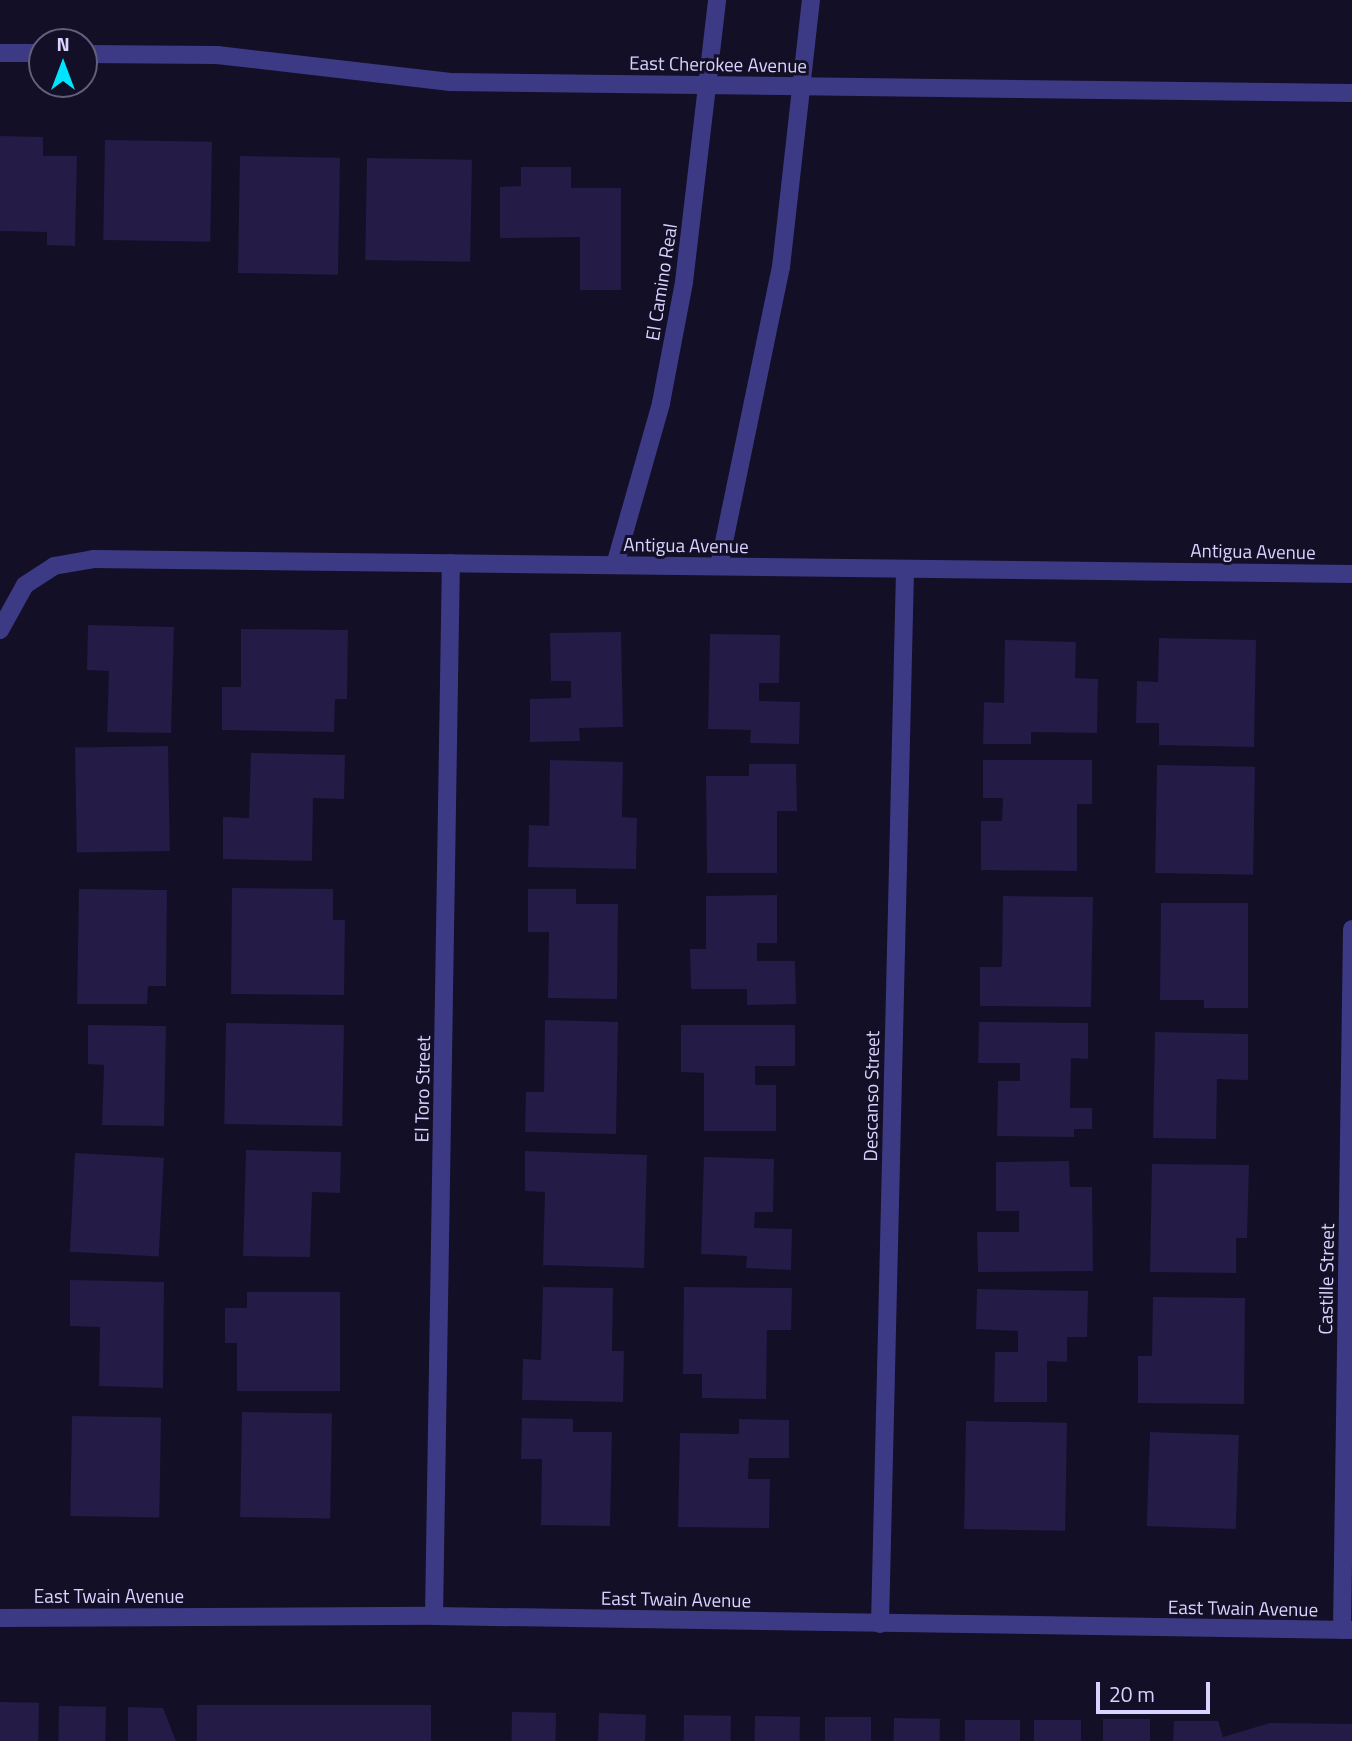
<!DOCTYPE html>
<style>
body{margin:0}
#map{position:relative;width:1352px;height:1741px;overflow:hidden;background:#130f26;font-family:"Titillium Web",sans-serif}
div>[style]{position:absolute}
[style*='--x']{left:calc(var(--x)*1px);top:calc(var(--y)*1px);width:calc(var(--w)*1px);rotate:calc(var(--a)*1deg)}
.building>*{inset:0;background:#241b47;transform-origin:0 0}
.minor>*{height:18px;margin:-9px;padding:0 9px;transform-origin:9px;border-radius:9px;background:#3d3a85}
span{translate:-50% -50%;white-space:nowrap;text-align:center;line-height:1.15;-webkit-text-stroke:6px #130f26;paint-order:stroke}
.street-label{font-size:19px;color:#d9d4ff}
.north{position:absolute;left:28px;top:28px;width:70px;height:70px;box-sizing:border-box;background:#130f26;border:2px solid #625e7d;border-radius:50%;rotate:0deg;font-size:19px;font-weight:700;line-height:28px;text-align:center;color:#d9d4ff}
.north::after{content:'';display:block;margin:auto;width:24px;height:32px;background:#00e5ff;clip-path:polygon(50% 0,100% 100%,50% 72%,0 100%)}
.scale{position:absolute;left:1096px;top:1682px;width:114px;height:32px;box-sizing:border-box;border:4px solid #d9d4ff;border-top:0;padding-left:9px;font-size:21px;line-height:24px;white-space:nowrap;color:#d9d4ff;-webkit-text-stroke:5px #130f26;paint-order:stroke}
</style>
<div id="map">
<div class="building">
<div style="clip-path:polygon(0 136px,43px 137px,43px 156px,77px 156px,75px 246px,47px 245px,47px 232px,0 231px)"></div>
<div style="left:105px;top:140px;width:107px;height:100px;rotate:1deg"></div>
<div style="left:240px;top:156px;width:100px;height:117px;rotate:1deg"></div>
<div style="left:367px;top:158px;width:105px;height:102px;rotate:1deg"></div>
<div style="clip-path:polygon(521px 167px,571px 167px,571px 188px,621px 188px,621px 290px,580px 290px,580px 237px,500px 238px,500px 187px,521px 186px)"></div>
<div style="clip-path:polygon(88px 625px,174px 627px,171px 733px,107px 732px,109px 671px,87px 670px)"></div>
<div style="clip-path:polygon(241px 629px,348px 630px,347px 699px,335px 699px,334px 732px,222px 730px,222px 687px,241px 687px)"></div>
<div style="clip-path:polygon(621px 632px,623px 727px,579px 728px,580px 741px,530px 742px,530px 699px,571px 698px,571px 681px,551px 681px,550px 633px)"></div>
<div style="clip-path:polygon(710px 634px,780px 635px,779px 683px,759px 683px,759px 701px,800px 702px,799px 744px,750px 743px,751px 730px,708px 729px)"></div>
<div style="clip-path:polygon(1159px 638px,1256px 640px,1254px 747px,1159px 745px,1159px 723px,1136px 723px,1137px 681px,1158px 682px)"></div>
<div style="clip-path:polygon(1005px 640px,1076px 642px,1075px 678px,1098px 679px,1097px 733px,1031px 732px,1031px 744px,983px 744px,984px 702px,1004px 703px)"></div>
<div style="left:168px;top:746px;width:105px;height:93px;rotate:89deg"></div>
<div style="clip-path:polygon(251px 753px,345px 755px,344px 799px,313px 798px,312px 861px,223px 859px,223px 817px,249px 818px)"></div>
<div style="clip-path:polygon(550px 760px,623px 762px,622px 817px,637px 818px,636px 869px,528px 867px,529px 825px,549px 826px)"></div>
<div style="clip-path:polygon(983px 760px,1092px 760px,1092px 804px,1077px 804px,1077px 871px,981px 870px,981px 821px,1002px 821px,1003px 798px,983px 798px)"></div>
<div style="clip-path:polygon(749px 764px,796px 764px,797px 811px,777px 811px,777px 873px,707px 873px,706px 776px,749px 776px)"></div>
<div style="left:1157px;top:765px;width:98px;height:108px;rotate:1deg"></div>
<div style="clip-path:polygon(232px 888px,333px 889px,333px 920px,345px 920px,344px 995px,231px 994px)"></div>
<div style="clip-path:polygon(79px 889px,167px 890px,166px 986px,148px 986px,147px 1004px,77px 1004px)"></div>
<div style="clip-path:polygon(528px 889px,576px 889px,576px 904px,618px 904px,617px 999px,548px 998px,549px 932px,528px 932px)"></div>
<div style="clip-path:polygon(777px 895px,777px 943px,757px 943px,757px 961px,795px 961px,796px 1004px,747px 1005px,747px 989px,691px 989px,690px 949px,706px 949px,706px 896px)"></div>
<div style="clip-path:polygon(1003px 896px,1093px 897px,1091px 1007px,980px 1006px,980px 967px,1002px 967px)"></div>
<div style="clip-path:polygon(1161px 903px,1248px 903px,1248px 1008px,1204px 1008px,1204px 1000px,1160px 1000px)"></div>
<div style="clip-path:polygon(545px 1020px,618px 1022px,616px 1134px,525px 1132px,526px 1092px,544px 1092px)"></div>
<div style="clip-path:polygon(979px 1022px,1088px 1023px,1088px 1059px,1071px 1058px,1070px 1108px,1092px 1108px,1092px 1129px,1074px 1129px,1074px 1137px,997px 1136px,998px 1081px,1020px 1081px,1020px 1063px,978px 1063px)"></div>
<div style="left:226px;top:1023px;width:118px;height:101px;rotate:1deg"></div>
<div style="clip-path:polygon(88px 1025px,166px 1026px,164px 1126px,102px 1125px,104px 1065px,88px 1064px)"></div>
<div style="clip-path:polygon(681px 1025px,795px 1025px,795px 1066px,755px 1066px,755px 1085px,776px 1085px,776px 1131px,704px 1131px,704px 1073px,681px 1072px)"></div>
<div style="clip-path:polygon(1155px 1032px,1248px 1034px,1248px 1080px,1217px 1079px,1216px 1139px,1153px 1138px)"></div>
<div style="clip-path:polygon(246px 1150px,341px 1152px,340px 1193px,312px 1192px,310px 1257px,243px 1256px)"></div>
<div style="clip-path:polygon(525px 1151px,647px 1155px,644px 1268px,543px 1265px,545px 1192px,525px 1191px)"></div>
<div style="left:75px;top:1153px;width:89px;height:99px;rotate:3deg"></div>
<div style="clip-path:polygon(704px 1157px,774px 1159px,773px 1212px,755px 1212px,754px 1228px,792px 1229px,791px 1270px,746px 1268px,747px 1256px,701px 1254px)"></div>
<div style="clip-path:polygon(1069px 1161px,1070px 1187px,1092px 1187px,1093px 1271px,978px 1272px,977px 1232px,1019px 1232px,1019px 1211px,996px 1211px,996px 1162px)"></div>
<div style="clip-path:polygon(1152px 1164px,1249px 1165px,1247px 1238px,1236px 1238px,1236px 1273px,1150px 1272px)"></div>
<div style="clip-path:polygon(70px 1280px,164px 1282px,163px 1388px,99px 1386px,100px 1327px,70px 1326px)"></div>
<div style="clip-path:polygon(543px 1287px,613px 1288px,612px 1351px,624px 1351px,623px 1402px,522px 1400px,523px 1359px,541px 1360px)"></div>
<div style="clip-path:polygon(684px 1287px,792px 1288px,791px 1330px,767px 1330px,766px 1399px,702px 1398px,702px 1374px,683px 1374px)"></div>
<div style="clip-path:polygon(977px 1289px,1088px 1291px,1087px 1337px,1067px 1337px,1067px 1362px,1047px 1361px,1047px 1402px,994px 1402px,995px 1352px,1018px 1352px,1018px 1331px,976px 1329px)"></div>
<div style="clip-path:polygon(247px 1292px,340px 1292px,340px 1391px,237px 1391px,237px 1343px,225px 1343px,225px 1308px,247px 1308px)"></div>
<div style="clip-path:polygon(1153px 1297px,1245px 1298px,1244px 1404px,1138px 1403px,1138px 1356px,1152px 1356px)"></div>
<div style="left:242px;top:1412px;width:90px;height:105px;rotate:1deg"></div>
<div style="left:72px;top:1416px;width:89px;height:100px;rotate:1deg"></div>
<div style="clip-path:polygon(522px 1418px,573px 1419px,573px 1432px,612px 1432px,610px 1526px,541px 1525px,542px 1459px,521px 1459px)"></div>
<div style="clip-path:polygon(739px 1419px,789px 1420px,789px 1458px,749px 1458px,748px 1479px,770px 1479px,769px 1528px,678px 1527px,680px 1433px,739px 1434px)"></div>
<div style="left:966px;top:1421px;width:101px;height:108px;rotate:1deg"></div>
<div style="left:1150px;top:1432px;width:89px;height:94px;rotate:2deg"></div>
<div style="left:0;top:1702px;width:39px;height:39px;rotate:1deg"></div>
<div style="left:431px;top:1705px;width:36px;height:234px;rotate:90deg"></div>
<div style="left:59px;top:1706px;width:47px;height:35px;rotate:1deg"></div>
<div style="clip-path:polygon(128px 1707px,163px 1708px,176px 1741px,128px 1741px)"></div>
<div style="left:512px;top:1712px;width:44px;height:29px;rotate:1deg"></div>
<div style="left:599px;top:1713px;width:47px;height:28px;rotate:2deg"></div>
<div style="left:684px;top:1715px;width:47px;height:26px;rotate:1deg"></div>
<div style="left:755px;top:1716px;width:45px;height:25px;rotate:1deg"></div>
<div style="left:825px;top:1717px;width:46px;height:24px"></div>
<div style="left:894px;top:1718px;width:46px;height:23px;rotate:1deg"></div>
<div style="left:1103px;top:1719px;width:47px;height:22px"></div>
<div style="left:965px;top:1720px;width:55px;height:21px"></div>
<div style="left:1034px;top:1720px;width:47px;height:21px"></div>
<div style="clip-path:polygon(1174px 1721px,1218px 1721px,1223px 1737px,1270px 1723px,1352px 1724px,1352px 1741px,1173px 1741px)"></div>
</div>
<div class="minor">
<div style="--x:0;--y:53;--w:42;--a:0"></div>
<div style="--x:84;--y:54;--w:133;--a:0.4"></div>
<div style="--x:217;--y:55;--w:235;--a:6.6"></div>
<div style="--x:450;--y:82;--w:902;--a:0.7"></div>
<div style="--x:615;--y:565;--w:168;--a:-74.1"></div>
<div style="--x:661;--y:403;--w:123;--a:-79.2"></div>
<div style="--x:684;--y:282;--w:284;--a:-83.3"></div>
<div style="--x:719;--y:566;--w:305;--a:-78.3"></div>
<div style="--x:781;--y:267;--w:269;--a:-83.6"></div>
<div style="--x:0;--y:630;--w:51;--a:-60.9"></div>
<div style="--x:25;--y:585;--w:35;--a:-33"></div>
<div style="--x:54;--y:566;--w:40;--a:-10"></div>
<div style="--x:93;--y:559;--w:1259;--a:0.68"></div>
<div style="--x:434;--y:1616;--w:1053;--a:-89.08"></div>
<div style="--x:0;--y:1618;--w:434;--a:-0.3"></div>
<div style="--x:434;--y:1616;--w:918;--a:0.87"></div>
<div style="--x:880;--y:1624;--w:1055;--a:-88.64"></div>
<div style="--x:1342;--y:1630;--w:701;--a:-89.18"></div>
</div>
<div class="street-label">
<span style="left:718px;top:64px;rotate:1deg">East Cherokee Avenue</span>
<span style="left:661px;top:282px;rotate:-81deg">El Camino Real</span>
<span style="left:686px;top:545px;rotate:1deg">Antigua Avenue</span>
<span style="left:1253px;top:551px;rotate:1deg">Antigua Avenue</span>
<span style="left:422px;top:1089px;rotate:-89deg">El Toro Street</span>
<span style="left:871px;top:1096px;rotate:-89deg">Descanso Street</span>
<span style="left:1326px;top:1279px;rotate:-89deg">Castille Street</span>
<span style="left:109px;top:1596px">East Twain Avenue</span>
<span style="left:676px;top:1599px;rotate:1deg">East Twain Avenue</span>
<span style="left:1243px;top:1608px;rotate:1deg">East Twain Avenue</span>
</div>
<div class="north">N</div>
<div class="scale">20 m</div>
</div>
